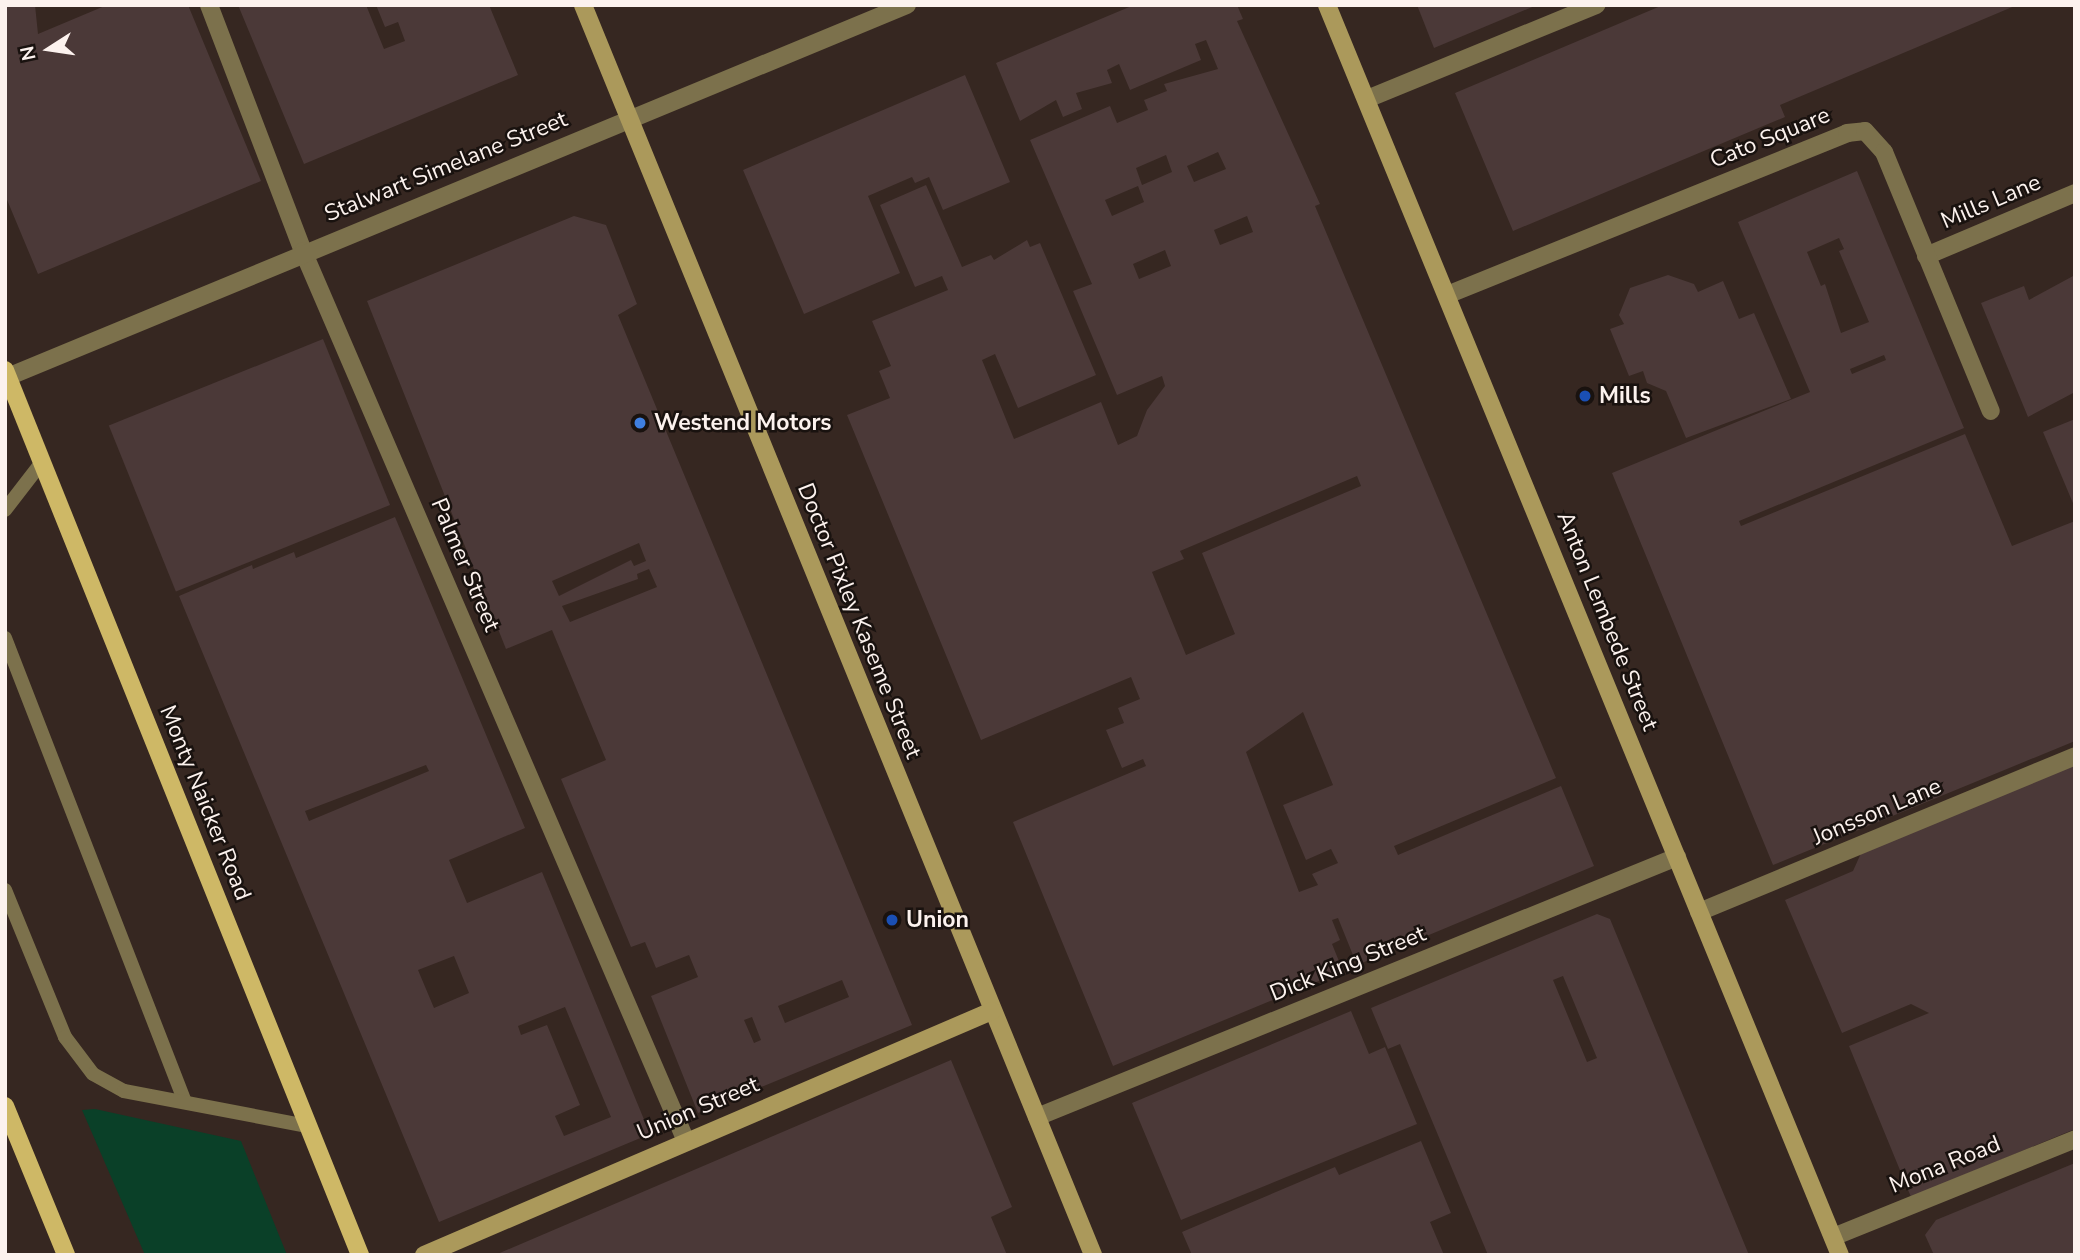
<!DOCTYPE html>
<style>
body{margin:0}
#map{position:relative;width:2080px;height:1260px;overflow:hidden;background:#362721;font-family:"Nunito Sans",sans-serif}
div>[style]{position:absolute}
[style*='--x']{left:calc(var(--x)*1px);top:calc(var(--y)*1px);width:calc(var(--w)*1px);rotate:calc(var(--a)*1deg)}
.green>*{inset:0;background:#0a4028}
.building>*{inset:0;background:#4b3938;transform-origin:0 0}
.service>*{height:14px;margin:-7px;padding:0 7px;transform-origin:7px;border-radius:7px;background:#7c714c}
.minor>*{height:18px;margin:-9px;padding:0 9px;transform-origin:9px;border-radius:9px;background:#7c714c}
.tertiary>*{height:18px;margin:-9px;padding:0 9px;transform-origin:9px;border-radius:9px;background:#7c714c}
.secondary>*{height:18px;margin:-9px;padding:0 9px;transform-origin:9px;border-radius:9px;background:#ab995b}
.primary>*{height:18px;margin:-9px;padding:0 9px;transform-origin:9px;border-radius:9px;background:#ceb866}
.dots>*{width:19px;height:19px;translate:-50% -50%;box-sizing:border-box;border:4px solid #19120f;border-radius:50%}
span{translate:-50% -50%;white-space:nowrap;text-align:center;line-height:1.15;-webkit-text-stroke:5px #19120f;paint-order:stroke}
.street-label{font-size:23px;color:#fcf2ee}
.poi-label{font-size:23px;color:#fcf2ee;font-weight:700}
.left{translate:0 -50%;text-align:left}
.frame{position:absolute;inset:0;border:7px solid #fcf2ee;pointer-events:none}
.north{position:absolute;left:14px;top:14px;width:70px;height:70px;-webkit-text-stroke:5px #19120f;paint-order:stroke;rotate:258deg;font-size:19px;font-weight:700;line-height:28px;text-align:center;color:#fcf2ee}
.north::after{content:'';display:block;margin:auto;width:24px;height:32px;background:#fcf2ee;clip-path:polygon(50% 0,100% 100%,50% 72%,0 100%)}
</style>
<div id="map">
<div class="green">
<div style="clip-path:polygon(95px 1109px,241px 1141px,287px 1255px,145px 1255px,82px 1110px)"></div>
</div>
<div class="building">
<div style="clip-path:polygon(5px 5px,35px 5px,38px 34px,107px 5px,188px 5px,261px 181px,38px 274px,5px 195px)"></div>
<div style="clip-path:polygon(238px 5px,366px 5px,384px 49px,405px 41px,398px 22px,385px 27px,376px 5px,489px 5px,518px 75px,304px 164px)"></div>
<div style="clip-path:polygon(evenodd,1134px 5px,1237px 5px,1243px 19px,1237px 21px,1320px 204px,1315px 206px,1556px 778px,1394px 846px,1398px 855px,1561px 786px,1594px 866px,1357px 965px,1338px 918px,1332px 920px,1340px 940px,1332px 944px,1343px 971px,1113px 1066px,1013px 822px,1146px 766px,1143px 759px,1122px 768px,1106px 730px,1124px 723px,1118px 708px,1140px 699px,1131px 677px,981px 740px,847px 415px,890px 398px,879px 371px,891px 366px,872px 321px,948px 290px,942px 276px,915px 287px,880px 205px,926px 185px,962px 267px,991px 255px,994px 260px,1027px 240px,1030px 247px,1040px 243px,1096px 375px,1018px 408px,995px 354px,982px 360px,1014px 439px,1101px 402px,1118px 445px,1137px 436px,1147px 410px,1165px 386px,1162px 376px,1117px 395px,1073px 291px,1092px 284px,1030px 140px,1110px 106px,1117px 123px,1148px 110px,1144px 100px,1167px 91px,1164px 84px,1218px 69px,1206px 40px,1195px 44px,1201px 60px,1130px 90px,1119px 64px,1107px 70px,1112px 83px,1076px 93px,1082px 109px,1063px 117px,1056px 100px,1020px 121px,996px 63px,1134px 5px,1218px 152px,1226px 169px,1194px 182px,1187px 166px,1218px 152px,1134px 5px,1166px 155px,1172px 172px,1142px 185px,1136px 168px,1166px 155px,1134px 5px,1138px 186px,1144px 202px,1112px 216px,1105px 200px,1138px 186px,1134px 5px,1247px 216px,1253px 232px,1220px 245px,1214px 230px,1247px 216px,1134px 5px,1165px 250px,1171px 266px,1139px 279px,1133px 264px,1165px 250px,1134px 5px,1357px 476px,1361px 486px,1202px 553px,1235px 634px,1186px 655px,1152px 572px,1184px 559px,1180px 551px,1357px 476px,1134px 5px,1303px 712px,1333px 785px,1283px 805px,1306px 860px,1331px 849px,1338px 863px,1312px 874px,1318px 885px,1299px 892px,1246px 752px,1303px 712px)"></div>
<div style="clip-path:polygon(1417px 5px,1537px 5px,1434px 48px)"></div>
<div style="clip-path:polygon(1663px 5px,2017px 5px,1780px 105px,1785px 117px,1513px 231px,1455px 93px)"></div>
<div style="clip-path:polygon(965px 75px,1010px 182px,943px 210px,929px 177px,915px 183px,912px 177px,868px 196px,900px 273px,804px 314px,743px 170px)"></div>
<div style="clip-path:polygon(evenodd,1857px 171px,1964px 428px,1739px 521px,1741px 526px,1965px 434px,2012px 546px,2075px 521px,2075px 741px,1773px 865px,1612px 473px,1810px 392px,1738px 222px,1857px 171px,1839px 238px,1844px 249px,1839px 251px,1869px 322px,1841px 333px,1825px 284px,1821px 286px,1807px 252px,1839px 238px,1857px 171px,1884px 355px,1886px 360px,1852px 374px,1850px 369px,1884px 355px)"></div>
<div style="clip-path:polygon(evenodd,574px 216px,606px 225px,637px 304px,618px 315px,912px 1025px,698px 1113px,651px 996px,698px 977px,689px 955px,656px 968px,645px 942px,631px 947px,561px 779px,606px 760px,552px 630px,506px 649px,367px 301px,574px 216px,639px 543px,646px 561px,634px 566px,631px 560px,559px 596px,552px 581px,639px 543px,574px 216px,649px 569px,657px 587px,570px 622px,562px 606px,638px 579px,637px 574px,649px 569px,574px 216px,842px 980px,849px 997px,785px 1023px,778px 1006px,842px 980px,574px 216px,752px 1017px,761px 1040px,754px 1043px,744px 1020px,752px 1017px)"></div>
<div style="clip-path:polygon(1668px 275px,1694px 284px,1698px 292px,1723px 281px,1739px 319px,1754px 313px,1791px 399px,1686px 438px,1666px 391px,1647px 383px,1643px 371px,1629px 376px,1610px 329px,1624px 324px,1619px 315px,1630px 288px)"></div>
<div style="clip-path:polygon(2075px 275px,2075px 392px,2028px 417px,1981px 303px,2024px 286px,2029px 300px)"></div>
<div style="left:323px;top:339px;width:179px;height:231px;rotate:68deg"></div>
<div style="clip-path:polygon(2075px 419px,2075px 508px,2043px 432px)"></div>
<div style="clip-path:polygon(evenodd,395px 517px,525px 828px,449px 860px,467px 903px,542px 872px,650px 1134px,439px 1222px,179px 596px,252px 565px,253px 569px,294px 552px,296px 558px,395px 517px,426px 765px,429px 771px,309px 821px,305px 811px,426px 765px,395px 517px,454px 956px,469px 993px,434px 1008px,418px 970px,454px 956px,395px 517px,565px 1007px,611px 1117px,564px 1136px,555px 1116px,580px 1105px,547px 1025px,521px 1035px,518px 1026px,565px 1007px)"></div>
<div style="clip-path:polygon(2075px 764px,2075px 1129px,1911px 1197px,1849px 1046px,1929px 1013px,1911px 1004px,1842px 1033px,1785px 900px,1853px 871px,1862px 851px)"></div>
<div style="clip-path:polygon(evenodd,1597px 914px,1610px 919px,1749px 1255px,1488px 1255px,1400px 1044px,1388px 1049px,1371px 1008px,1597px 914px,1563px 976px,1597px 1058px,1587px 1062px,1553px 980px,1563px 976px)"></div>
<div style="clip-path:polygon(1351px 1011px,1369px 1054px,1385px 1047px,1417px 1124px,1181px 1220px,1132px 1103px)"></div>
<div style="clip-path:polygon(951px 1060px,1012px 1207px,991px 1217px,1007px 1255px,495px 1255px)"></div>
<div style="clip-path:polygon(1421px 1141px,1451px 1213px,1430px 1222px,1444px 1255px,1192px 1255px,1182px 1232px,1335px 1167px,1339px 1175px)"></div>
<div style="clip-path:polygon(2075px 1163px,2075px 1255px,1934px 1255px,1925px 1235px,1936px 1220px)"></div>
</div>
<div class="service">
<div style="--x:5;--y:510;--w:61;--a:-52.4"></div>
<div style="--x:5;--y:638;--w:497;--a:68.8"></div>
<div style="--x:5;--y:890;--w:159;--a:67.8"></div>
<div style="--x:65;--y:1037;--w:46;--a:52.9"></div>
<div style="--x:93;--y:1074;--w:35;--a:29"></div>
<div style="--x:124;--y:1091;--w:187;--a:10.8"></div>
</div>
<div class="minor">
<div style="--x:209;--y:5;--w:263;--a:69.1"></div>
<div style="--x:303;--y:251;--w:969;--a:66.72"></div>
<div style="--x:1367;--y:99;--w:248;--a:-22.3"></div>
<div style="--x:1926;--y:256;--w:162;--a:-22.9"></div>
<div style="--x:1447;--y:295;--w:432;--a:-22"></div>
<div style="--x:1847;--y:133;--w:18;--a:-6"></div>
<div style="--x:1865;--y:131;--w:28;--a:48"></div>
<div style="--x:1884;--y:152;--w:280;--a:67.6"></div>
<div style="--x:1699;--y:912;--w:407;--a:-22.5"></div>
<div style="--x:1037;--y:1117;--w:691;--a:-22.11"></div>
<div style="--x:1833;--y:1237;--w:261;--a:-22"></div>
</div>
<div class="tertiary">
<div style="--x:5;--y:378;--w:976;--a:-22.47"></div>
</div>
<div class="secondary">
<div style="--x:583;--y:5;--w:1350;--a:67.8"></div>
<div style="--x:1327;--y:5;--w:1351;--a:67.69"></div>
<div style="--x:424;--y:1255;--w:618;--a:-23.25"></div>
</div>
<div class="primary">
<div style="--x:5;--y:370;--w:954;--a:68.14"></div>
<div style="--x:5;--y:1106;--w:161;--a:67.7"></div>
</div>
<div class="dots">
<div style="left:1585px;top:396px;background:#1a4fb4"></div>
<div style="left:640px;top:423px;background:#3f7fe0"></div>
<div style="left:892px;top:920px;background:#1a4fb4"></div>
</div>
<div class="street-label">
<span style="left:1770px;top:138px;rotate:-22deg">Cato Square</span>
<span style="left:446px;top:167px;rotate:-22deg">Stalwart Simelane Street</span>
<span style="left:1991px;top:202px;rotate:-23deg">Mills Lane</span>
<span style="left:465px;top:565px;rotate:67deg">Palmer Street</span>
<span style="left:859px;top:621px;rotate:68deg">Doctor Pixley Kaseme Street</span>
<span style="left:1607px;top:621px;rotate:68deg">Anton Lembede Street</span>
<span style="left:205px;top:803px;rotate:68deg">Monty Naicker Road</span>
<span style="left:1877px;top:812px;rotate:-23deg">Jonsson Lane</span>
<span style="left:1348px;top:964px;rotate:-22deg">Dick King Street</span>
<span style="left:698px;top:1109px;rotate:-23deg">Union Street</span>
<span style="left:1945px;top:1165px;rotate:-22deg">Mona Road</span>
</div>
<div class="poi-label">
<span class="left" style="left:1599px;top:396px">Mills</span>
<span class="left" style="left:654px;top:423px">Westend Motors</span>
<span class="left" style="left:906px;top:920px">Union</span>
</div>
<div class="frame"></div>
<div class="north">N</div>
</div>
